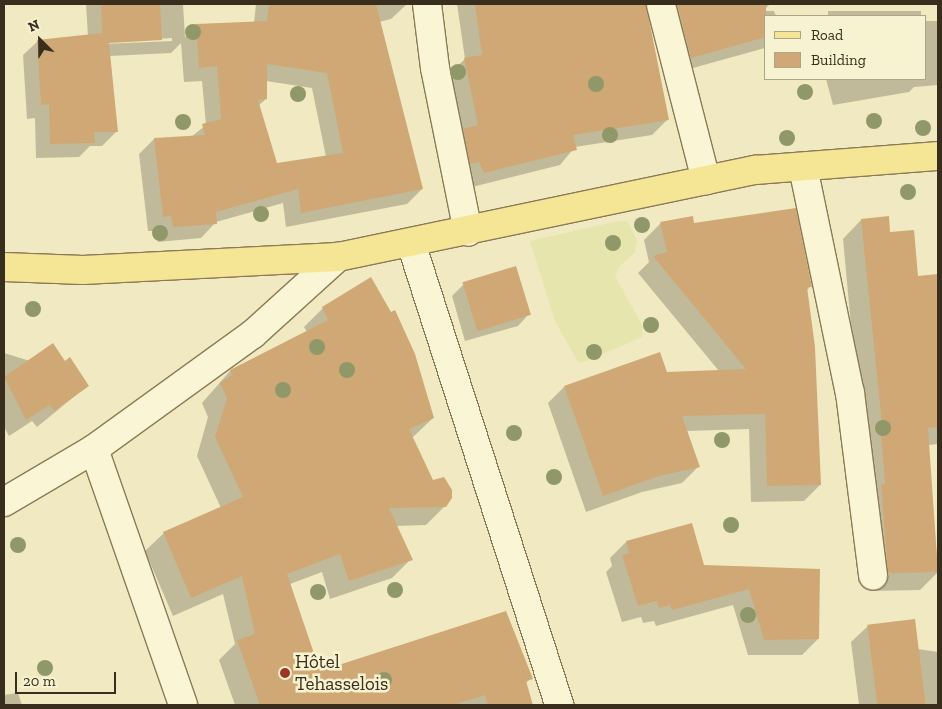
<!DOCTYPE html>
<meta charset="utf-8">
<style>
body{margin:0}
#map{position:relative;width:942px;height:709px;overflow:hidden;background:#f0e9c1;font-family:"Zilla Slab",serif}
div>[style]{position:absolute}
[style*='--x']{left:calc(var(--x)*1px);top:calc(var(--y)*1px);width:calc(var(--w)*1px);rotate:calc(var(--a)*1deg)}
.farmland>*{inset:0;background:#e6e5ae}
.shadow>*{inset:0;background:#0003;transform-origin:0 0}
.building>*{inset:0;background:#d0a875;transform-origin:0 0}
.roads{filter:drop-shadow(1px 0 #8a7a57) drop-shadow(-1px 0 #8a7a57) drop-shadow(0 1px #8a7a57) drop-shadow(0 -1px #8a7a57)}
.minor>*{height:28px;margin:-14px;padding:0 14px;transform-origin:14px;border-radius:14px;background:#faf5d4}
.major>*{height:28px;margin:-14px;padding:0 14px;transform-origin:14px;border-radius:14px;background:#f5e696}
.trees>*{width:16px;height:16px;margin:-8px;border-radius:50%;background:#90986a}
.dots>*{width:14px;height:14px;translate:-50% -50%;box-sizing:border-box;border:2px solid #f7f2d0;border-radius:50%}
span{translate:-50% -50%;white-space:nowrap;text-align:center;line-height:1.15;-webkit-text-stroke:5px #f7f2d0;paint-order:stroke}
.poi-label{font-size:19px;color:#392e1d}
.left{translate:0 -50%;text-align:left}
.frame{position:absolute;inset:0;border:5px solid #392e1d;pointer-events:none}
.legend{position:absolute;left:764px;top:15px;width:162px;height:65px;box-sizing:border-box;background:#f7f2d0;border:1px solid #aba488;margin:0;padding:6px 9px;list-style:none;font-size:15px;color:#392e1d}
.legend li{display:flex;align-items:center;gap:10px;height:25px}
.legend b{width:25px;border:1px solid #aba488}
.north{position:absolute;left:15px;top:15px;width:50px;height:50px;-webkit-text-stroke:4px #f7f2d0;paint-order:stroke;rotate:337deg;font-size:14px;font-weight:700;line-height:20px;text-align:center;color:#392e1d}
.north::after{content:'';display:block;margin:auto;width:18px;height:22px;background:#392e1d;clip-path:polygon(50% 0,100% 100%,50% 72%,0 100%)}
.scale{position:absolute;left:15px;top:672px;width:101px;height:22px;box-sizing:border-box;border:2px solid #392e1d;border-top:0;padding-left:6px;font-size:15px;line-height:18px;white-space:nowrap;color:#392e1d;-webkit-text-stroke:4px #f7f2d0;paint-order:stroke}
</style>
<div id="map">
<div class="farmland">
<div style="clip-path:polygon(618px 221px,628px 222px,637px 240px,635px 252px,619px 267px,615px 276px,643px 327px,642px 337px,584px 362px,578px 362px,555px 321px,530px 241px)"></div>
</div>
<div class="shadow">
<div style="clip-path:polygon(evenodd,86px 4px,183px 4px,185px 37px,196px 25px,254px 23px,256px 4px,407px 4px,391px 19px,379px 22px,422px 189px,407px 204px,286px 227px,283px 203px,216px 222px,201px 238px,158px 242px,156px 231px,148px 231px,139px 154px,154px 139px,191px 137px,206px 125px,202px 81px,184px 82px,181px 43px,171px 53px,109px 56px,116px 132px,102px 146px,90px 146px,79px 157px,36px 158px,35px 118px,27px 119px,23px 55px,38px 41px,88px 36px,86px 4px,172px 38px,172px 41px,103px 44px,103px 42px,172px 38px,86px 4px,266px 81px,312px 88px,326px 157px,276px 164px,258px 106px,266px 99px,266px 81px)"></div>
<div style="clip-path:polygon(457px 4px,770px 4px,763px 11px,774px 11px,776px 16px,766px 16px,765px 48px,675px 73px,648px 5px,645px 6px,667px 120px,652px 135px,575px 147px,560px 165px,468px 188px,448px 75px,465px 59px)"></div>
<div style="left:828px;top:11px;width:93px;height:7px"></div>
<div style="clip-path:polygon(926px 21px,938px 21px,938px 85px,914px 87px,909px 92px,833px 105px,826px 79px,926px 79px)"></div>
<div style="clip-path:polygon(692px 217px,693px 224px,811px 286px,806px 291px,820px 485px,804px 501px,751px 502px,749px 429px,686px 431px,698px 467px,682px 483px,642px 492px,586px 512px,548px 403px,564px 387px,659px 353px,666px 373px,719px 371px,638px 273px,649px 262px,644px 240px,660px 224px)"></div>
<div style="clip-path:polygon(861px 220px,889px 234px,917px 278px,938px 275px,938px 444px,928px 445px,938px 572px,920px 590px,870px 591px,857px 358px,854px 358px,843px 239px)"></div>
<div style="clip-path:polygon(464px 284px,529px 314px,518px 326px,465px 341px,452px 296px)"></div>
<div style="clip-path:polygon(323px 308px,433px 418px,412px 438px,445px 506px,426px 525px,396px 526px,411px 559px,392px 578px,330px 599px,322px 572px,290px 584px,319px 672px,531px 678px,525px 684px,532px 705px,235px 705px,219px 660px,235px 644px,223px 594px,173px 616px,145px 551px,164px 533px,221px 508px,197px 456px,208px 417px,202px 403px,230px 371px,307px 332px,304px 327px)"></div>
<div style="clip-path:polygon(4px 353px,30px 361px,65px 362px,87px 386px,37px 427px,32px 421px,9px 436px,4px 427px)"></div>
<div style="clip-path:polygon(626px 542px,703px 567px,818px 570px,818px 639px,802px 655px,748px 655px,733px 605px,656px 626px,654px 621px,643px 623px,641px 617px,622px 622px,606px 572px,612px 566px,610px 558px)"></div>
<div style="clip-path:polygon(868px 626px,918px 649px,938px 652px,938px 705px,859px 705px,851px 642px)"></div>
<div style="clip-path:polygon(18px 693px,22px 705px,4px 705px,4px 695px)"></div>
</div>
<div class="building">
<div style="clip-path:polygon(101px 4px,160px 4px,162px 40px,109px 43px,118px 132px,94px 132px,95px 143px,50px 144px,49px 104px,41px 105px,37px 40px,102px 33px)"></div>
<div style="clip-path:polygon(evenodd,269px 4px,376px 4px,423px 189px,301px 213px,298px 189px,216px 212px,217px 224px,173px 227px,171px 216px,163px 217px,154px 138px,205px 135px,202px 124px,221px 119px,217px 66px,199px 68px,196px 24px,267px 21px,269px 4px,267px 64px,327px 73px,343px 153px,277px 163px,258px 100px,267px 99px,267px 64px)"></div>
<div style="clip-path:polygon(475px 4px,646px 4px,669px 120px,573px 135px,577px 150px,484px 173px,479px 162px,470px 164px,463px 129px,478px 125px,464px 58px,482px 55px)"></div>
<div style="clip-path:polygon(677px 4px,766px 4px,766px 37px,691px 58px)"></div>
<div style="clip-path:polygon(796px 208px,812px 287px,807px 287px,815px 347px,821px 485px,767px 486px,765px 414px,682px 416px,700px 467px,659px 476px,603px 496px,564px 386px,660px 352px,667px 372px,746px 369px,653px 256px,667px 252px,660px 222px,693px 216px,694px 223px)"></div>
<div style="clip-path:polygon(889px 216px,890px 232px,914px 230px,918px 276px,938px 274px,938px 427px,928px 428px,938px 572px,888px 573px,881px 484px,885px 484px,881px 434px,883px 434px,861px 219px)"></div>
<div style="left:516px;top:266px;width:51px;height:56px;rotate:73deg"></div>
<div style="clip-path:polygon(371px 277px,391px 312px,395px 310px,415px 354px,434px 418px,409px 429px,433px 480px,444px 477px,452px 490px,452px 498px,446px 507px,389px 508px,413px 560px,349px 581px,340px 554px,287px 574px,320px 671px,506px 611px,533px 679px,526px 681px,533px 705px,488px 705px,485px 695px,453px 705px,260px 705px,237px 640px,255px 634px,242px 576px,191px 598px,163px 532px,243px 497px,215px 437px,227px 398px,220px 383px,232px 375px,230px 370px,328px 320px,322px 307px)"></div>
<div style="clip-path:polygon(53px 343px,65px 361px,70px 357px,89px 386px,54px 411px,50px 405px,26px 420px,4px 377px)"></div>
<div style="clip-path:polygon(692px 523px,704px 565px,820px 569px,819px 639px,764px 640px,749px 589px,672px 610px,670px 605px,659px 608px,657px 601px,638px 606px,622px 555px,629px 553px,626px 541px)"></div>
<div style="left:915px;top:619px;width:87px;height:48px;rotate:83deg"></div>
</div>
<div class="roads">
<div class="minor">
<div style="--x:427;--y:4;--w:64;--a:82.9"></div>
<div style="--x:435;--y:68;--w:167;--a:78.6"></div>
<div style="--x:661;--y:5;--w:181;--a:75.6"></div>
<div style="--x:803;--y:167;--w:231;--a:78.3"></div>
<div style="--x:850;--y:393;--w:184;--a:82.8"></div>
<div style="--x:411;--y:243;--w:485;--a:72.2"></div>
<div style="--x:94;--y:449;--w:271;--a:70.8"></div>
<div style="--x:4;--y:502;--w:104;--a:-30.5"></div>
<div style="--x:94;--y:449;--w:196;--a:-35.9"></div>
<div style="--x:253;--y:334;--w:115;--a:-42.2"></div>
</div>
<div class="major">
<div style="--x:4;--y:267;--w:79;--a:2.2"></div>
<div style="--x:83;--y:270;--w:255;--a:-2.9"></div>
<div style="--x:338;--y:257;--w:427;--a:-11.8"></div>
<div style="--x:756;--y:170;--w:183;--a:-4.4"></div>
</div>
</div>
<div class="trees">
<div style="left:193px;top:32px"></div>
<div style="left:458px;top:72px"></div>
<div style="left:596px;top:84px"></div>
<div style="left:805px;top:92px"></div>
<div style="left:298px;top:94px"></div>
<div style="left:874px;top:121px"></div>
<div style="left:183px;top:122px"></div>
<div style="left:923px;top:128px"></div>
<div style="left:610px;top:135px"></div>
<div style="left:787px;top:138px"></div>
<div style="left:908px;top:192px"></div>
<div style="left:261px;top:214px"></div>
<div style="left:642px;top:225px"></div>
<div style="left:160px;top:233px"></div>
<div style="left:613px;top:243px"></div>
<div style="left:33px;top:309px"></div>
<div style="left:651px;top:325px"></div>
<div style="left:317px;top:347px"></div>
<div style="left:594px;top:352px"></div>
<div style="left:347px;top:370px"></div>
<div style="left:283px;top:390px"></div>
<div style="left:883px;top:428px"></div>
<div style="left:514px;top:433px"></div>
<div style="left:722px;top:440px"></div>
<div style="left:554px;top:477px"></div>
<div style="left:731px;top:525px"></div>
<div style="left:18px;top:545px"></div>
<div style="left:395px;top:590px"></div>
<div style="left:318px;top:592px"></div>
<div style="left:748px;top:615px"></div>
<div style="left:45px;top:668px"></div>
<div style="left:384px;top:680px"></div>
</div>
<div class="dots">
<div style="left:285px;top:673px;background:#9c3625"></div>
</div>
<div class="poi-label">
<span class="left" style="left:295px;top:673px">Hôtel<br>Tehasselois</span>
</div>
<div class="frame"></div>
<ul class="legend">
<li><b style="height:6px;background:#f5e696"></b>Road</li>
<li><b style="height:14px;background:#d0a875"></b>Building</li>
</ul>
<div class="north">N</div>
<div class="scale">20 m</div>
</div>
